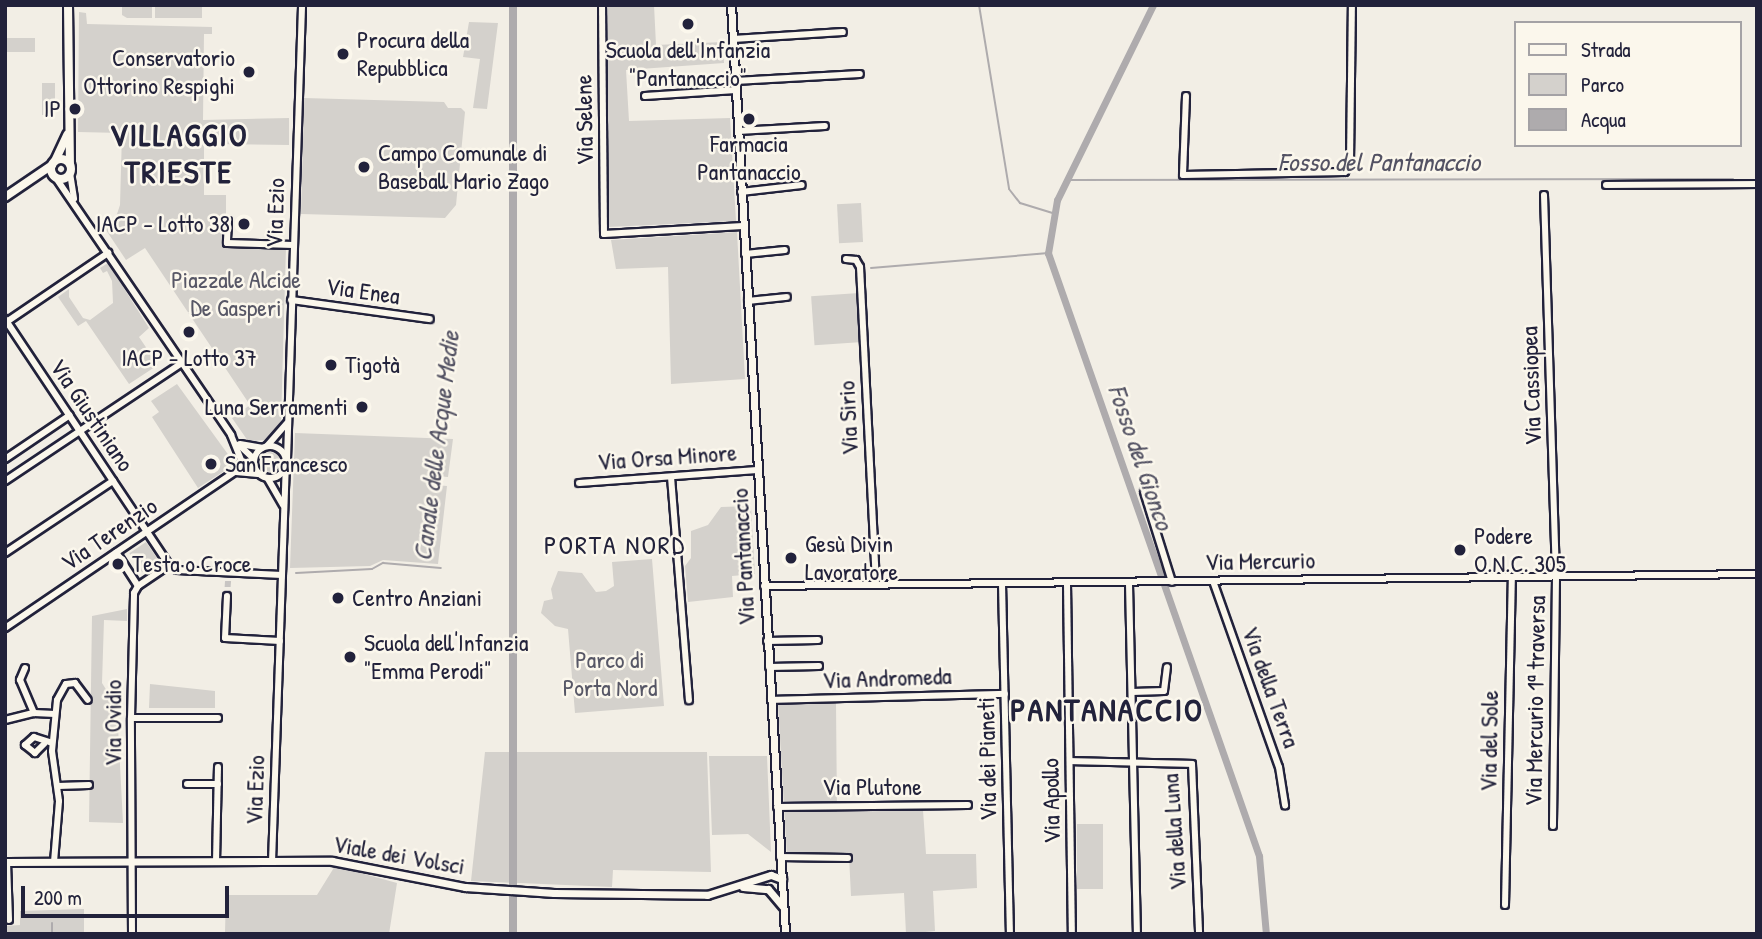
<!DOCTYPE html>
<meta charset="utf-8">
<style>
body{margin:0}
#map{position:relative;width:1762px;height:939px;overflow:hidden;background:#f2eee5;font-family:"Patrick Hand",sans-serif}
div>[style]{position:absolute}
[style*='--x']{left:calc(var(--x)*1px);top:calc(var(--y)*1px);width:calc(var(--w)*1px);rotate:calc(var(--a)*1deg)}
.green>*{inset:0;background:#d4d1cc;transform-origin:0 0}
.round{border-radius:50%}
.water>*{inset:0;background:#aeabad;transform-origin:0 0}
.stream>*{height:2px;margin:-1px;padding:0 1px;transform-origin:1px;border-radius:1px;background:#aeabad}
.canal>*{height:7px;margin:-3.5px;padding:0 3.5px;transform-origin:3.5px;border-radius:3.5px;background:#aeabad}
.minor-tunnel>*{height:6px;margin-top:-3px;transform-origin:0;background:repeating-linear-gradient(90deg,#c8c5c3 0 6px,transparent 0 9px)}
.roads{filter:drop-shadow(2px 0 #22223b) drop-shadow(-2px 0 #22223b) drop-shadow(0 2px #22223b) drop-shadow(0 -2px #22223b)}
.minor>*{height:6px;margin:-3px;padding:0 3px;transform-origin:3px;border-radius:3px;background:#fbf7ec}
.minor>.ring{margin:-3px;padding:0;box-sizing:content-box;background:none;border:6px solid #fbf7ec;border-radius:50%}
.tertiary>*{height:7px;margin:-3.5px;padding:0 3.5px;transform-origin:3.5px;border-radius:3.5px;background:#fbf7ec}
.secondary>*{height:8px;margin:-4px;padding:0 4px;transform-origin:4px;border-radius:4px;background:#fbf7ec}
.secondary>.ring{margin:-4px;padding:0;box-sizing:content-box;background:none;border:8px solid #fbf7ec;border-radius:50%}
.dots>*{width:19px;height:19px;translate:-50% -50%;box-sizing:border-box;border:4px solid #fbf7ec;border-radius:50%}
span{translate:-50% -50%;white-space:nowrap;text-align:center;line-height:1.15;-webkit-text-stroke:5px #fbf7ec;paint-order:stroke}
.poi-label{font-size:24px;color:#22223b}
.left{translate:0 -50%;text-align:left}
.right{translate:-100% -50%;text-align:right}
.street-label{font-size:24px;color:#22223b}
.park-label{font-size:24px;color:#575766}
.water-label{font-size:26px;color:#535263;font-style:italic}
.neighbourhood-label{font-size:26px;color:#22223b;letter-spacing:2px}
.district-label{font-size:32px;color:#22223b;font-weight:700;letter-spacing:2px}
.frame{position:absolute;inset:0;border:7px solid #22223b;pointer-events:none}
.legend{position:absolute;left:1514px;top:21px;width:228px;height:126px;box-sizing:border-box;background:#fbf7ec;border:2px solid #a4a2a5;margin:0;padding:9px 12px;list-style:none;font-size:21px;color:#22223b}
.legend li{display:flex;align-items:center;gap:14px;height:35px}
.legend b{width:35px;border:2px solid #a4a2a5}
.scale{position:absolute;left:21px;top:886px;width:208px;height:32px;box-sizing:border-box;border:4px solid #22223b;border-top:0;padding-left:9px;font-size:21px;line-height:24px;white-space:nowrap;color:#22223b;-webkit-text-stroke:5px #fbf7ec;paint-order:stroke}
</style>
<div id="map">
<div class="green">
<div style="clip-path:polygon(122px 5px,152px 5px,152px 18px,127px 18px,122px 15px)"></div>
<div style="left:155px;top:5px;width:47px;height:13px"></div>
<div style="clip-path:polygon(607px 5px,654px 5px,656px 45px,723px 42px,724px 63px,626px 70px,629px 121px,730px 118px,736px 221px,608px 227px)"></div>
<div style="clip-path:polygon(79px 12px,86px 13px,87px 24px,212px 27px,212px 34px,204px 34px,203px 120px,289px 118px,289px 145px,204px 144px,204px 195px,226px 195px,226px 245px,286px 247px,281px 421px,268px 440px,248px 441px,232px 418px,250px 405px,145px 248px,126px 260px,104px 227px,115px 220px,120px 205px,122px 133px,78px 132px)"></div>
<div style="clip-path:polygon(469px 22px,498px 23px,487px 109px,473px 108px,480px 59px,463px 57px)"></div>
<div style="left:5px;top:38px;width:30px;height:14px"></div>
<div style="left:42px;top:83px;width:13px;height:32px"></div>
<div style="clip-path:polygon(304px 98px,444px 102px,448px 108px,461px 108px,465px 112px,456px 205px,445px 218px,301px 214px)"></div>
<div style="left:861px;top:203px;width:39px;height:24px;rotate:87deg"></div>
<div style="clip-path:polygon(737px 232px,745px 379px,671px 384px,668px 267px,616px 269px,611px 240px)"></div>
<div style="clip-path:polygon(108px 263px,149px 328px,139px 337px,158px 365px,129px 384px,86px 321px,78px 326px,58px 297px,69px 289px,69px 297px,83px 318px,90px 320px,113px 303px,112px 281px,107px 271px,103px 273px,100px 268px)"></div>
<div style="left:859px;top:293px;width:49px;height:48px;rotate:86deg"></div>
<div style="clip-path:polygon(177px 384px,235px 464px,198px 488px,152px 417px,159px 412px,151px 401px)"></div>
<div style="clip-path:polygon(295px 433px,453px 439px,448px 477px,435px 476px,435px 485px,447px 486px,438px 564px,383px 560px,370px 566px,290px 568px)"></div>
<div class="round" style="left:260px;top:452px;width:20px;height:20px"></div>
<div style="clip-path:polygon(751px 506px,755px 574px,732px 576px,733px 597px,688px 602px,685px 566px,691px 558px,691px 531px,708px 525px,721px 507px)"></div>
<div style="left:146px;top:542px;width:23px;height:20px;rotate:56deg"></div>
<div style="clip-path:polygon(652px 559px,664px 706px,575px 713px,568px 629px,555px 626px,541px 613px,544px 601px,553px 599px,551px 589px,558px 571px,582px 573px,596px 592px,606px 591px,614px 586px,612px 562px)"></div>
<div style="clip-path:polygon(127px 609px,127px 621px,104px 620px,102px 683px,117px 707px,123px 823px,89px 822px,92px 616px)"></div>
<div style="clip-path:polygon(150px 684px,215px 691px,215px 708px,149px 708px)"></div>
<div style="clip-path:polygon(836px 703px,837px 812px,923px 810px,926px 854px,976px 854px,977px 888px,933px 891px,935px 931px,906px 934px,904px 893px,851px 896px,849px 856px,787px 856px,778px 705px)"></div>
<div style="clip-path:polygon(485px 752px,707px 752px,711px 872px,613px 870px,612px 887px,471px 881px)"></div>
<div style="clip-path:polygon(709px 756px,767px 756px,771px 852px,748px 834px,712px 835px)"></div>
<div style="left:1077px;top:824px;width:26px;height:65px"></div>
<div style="clip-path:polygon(335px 866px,397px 883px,389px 934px,198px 934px,225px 932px,226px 895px,317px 895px)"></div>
<div style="clip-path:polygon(84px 909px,84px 934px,5px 934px,5px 926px,20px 925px,20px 911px)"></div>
</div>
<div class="water">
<div style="left:509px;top:5px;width:8px;height:936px"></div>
</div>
<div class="stream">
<div style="--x:979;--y:5;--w:186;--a:80.7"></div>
<div style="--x:1009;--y:189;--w:18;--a:52"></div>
<div style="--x:1020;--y:203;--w:34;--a:17"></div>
<div style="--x:1067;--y:180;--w:666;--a:-0.09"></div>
<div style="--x:871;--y:268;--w:178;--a:-4.8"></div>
<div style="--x:296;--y:573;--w:76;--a:-3"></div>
<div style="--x:372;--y:569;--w:13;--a:-29"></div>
<div style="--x:383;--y:563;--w:58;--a:4.9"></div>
<div style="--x:52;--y:923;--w:11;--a:90"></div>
</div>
<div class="canal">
<div style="--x:1153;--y:5;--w:217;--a:116.2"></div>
<div style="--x:1057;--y:200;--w:54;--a:99.6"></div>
<div style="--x:1048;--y:253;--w:639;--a:70.71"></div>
<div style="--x:1259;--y:856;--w:78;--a:84.9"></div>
</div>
<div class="minor-tunnel">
<div style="--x:227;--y:596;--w:16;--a:-86"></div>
</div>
<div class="roads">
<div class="minor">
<div style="--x:602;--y:5;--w:229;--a:89.5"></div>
<div style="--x:604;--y:234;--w:139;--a:-3.3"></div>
<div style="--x:733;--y:39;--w:110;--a:-3.6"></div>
<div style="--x:735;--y:81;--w:125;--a:-3.2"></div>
<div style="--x:645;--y:96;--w:91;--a:-3.8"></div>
<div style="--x:1186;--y:96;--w:79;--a:92.2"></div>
<div style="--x:1183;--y:175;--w:162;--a:-1.1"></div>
<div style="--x:1345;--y:172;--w:11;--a:-63"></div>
<div style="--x:1350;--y:162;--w:157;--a:-89.3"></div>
<div style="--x:738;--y:131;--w:87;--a:-3.3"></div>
<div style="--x:70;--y:173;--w:26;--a:81"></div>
<div style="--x:56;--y:178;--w:311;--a:55.7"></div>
<div style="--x:231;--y:435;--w:32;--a:68"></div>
<div style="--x:1606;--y:185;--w:151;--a:-0.4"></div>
<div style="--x:741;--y:192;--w:61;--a:-6.5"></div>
<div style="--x:1544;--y:195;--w:382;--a:88.2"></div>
<div style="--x:1556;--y:577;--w:249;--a:90.7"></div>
<div style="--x:228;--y:221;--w:22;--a:93"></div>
<div style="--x:227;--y:243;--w:66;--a:1.7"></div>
<div style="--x:745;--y:254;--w:40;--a:-5.7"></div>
<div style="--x:846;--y:259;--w:10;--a:6"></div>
<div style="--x:856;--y:260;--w:8;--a:60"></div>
<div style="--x:860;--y:267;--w:318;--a:87.1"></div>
<div style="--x:291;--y:300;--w:140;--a:7.8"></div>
<div style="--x:748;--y:301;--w:39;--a:-6"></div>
<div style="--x:5;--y:319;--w:296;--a:56.3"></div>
<div style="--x:169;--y:565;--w:37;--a:146"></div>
<div style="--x:138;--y:586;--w:40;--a:-122.9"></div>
<div style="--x:5;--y:323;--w:125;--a:-34.2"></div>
<div style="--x:240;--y:444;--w:22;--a:10"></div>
<div class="ring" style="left:254px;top:446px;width:26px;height:26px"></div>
<div style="--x:267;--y:446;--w:30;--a:-49"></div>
<div style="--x:5;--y:459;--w:78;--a:-34.1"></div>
<div style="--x:287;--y:459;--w:454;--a:-88.1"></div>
<div style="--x:236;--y:472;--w:22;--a:5"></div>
<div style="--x:671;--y:477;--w:224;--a:85.4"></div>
<div style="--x:268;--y:479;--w:30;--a:60"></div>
<div style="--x:5;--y:481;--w:213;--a:-33.7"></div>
<div style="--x:579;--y:483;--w:179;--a:-4.2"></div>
<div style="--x:1144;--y:492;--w:94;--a:72.7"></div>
<div style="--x:5;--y:553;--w:130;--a:-33.7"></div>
<div style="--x:169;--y:565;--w:9;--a:32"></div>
<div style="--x:177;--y:570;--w:105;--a:2.7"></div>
<div style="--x:1213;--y:581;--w:197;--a:70.5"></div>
<div style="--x:1279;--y:767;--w:39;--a:81"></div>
<div style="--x:1002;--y:584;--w:350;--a:88.7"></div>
<div style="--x:1067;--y:584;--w:350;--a:89.2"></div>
<div style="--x:1129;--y:584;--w:350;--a:88.7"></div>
<div style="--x:764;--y:586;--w:993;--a:-0.69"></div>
<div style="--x:227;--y:596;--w:42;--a:92.7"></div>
<div style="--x:225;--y:638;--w:55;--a:3.1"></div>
<div style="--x:5;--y:628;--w:301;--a:-34.2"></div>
<div style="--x:254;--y:459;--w:21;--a:-137"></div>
<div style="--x:767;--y:641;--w:51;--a:-1.1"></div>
<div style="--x:769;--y:667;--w:50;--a:-1.1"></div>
<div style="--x:25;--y:668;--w:13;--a:113"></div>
<div style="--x:20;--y:680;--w:36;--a:67"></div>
<div style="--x:1132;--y:692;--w:32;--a:-2"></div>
<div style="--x:1164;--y:691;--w:24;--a:-83"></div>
<div style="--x:771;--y:700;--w:234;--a:-1.5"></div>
<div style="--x:131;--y:718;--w:87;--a:0"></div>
<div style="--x:5;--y:720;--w:30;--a:-14"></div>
<div style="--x:34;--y:713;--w:21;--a:3"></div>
<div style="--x:44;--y:744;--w:13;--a:135"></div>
<div style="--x:35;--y:753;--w:13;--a:-141"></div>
<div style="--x:25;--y:745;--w:12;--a:-42"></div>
<div style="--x:34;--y:737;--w:19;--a:18"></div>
<div style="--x:1070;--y:761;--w:122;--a:1.4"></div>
<div style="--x:1192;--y:764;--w:170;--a:87.6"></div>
<div style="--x:187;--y:784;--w:31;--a:0"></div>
<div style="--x:58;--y:786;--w:31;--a:-2"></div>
<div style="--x:777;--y:807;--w:191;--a:-0.6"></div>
<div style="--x:780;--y:857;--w:68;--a:0.8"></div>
<div style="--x:7;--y:862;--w:58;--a:88"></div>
<div style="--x:54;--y:862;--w:61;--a:-85.3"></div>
<div style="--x:59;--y:801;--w:50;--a:-98"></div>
<div style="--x:52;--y:751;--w:51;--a:-84.4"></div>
<div style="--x:57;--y:700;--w:18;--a:-61"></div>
<div style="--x:66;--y:684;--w:9;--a:-6"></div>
<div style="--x:75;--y:683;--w:21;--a:53"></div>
<div style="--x:216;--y:862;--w:95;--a:-88.8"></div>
<div style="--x:272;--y:862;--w:393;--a:-88"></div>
<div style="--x:1505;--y:905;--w:328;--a:-88.8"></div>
<div style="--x:132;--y:934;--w:216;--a:-90.3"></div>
<div style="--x:131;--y:718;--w:125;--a:-88.6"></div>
<div style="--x:134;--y:593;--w:8;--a:-60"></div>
</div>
<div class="tertiary">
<div style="--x:731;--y:5;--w:931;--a:86.67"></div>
<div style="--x:5;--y:862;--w:327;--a:-0.2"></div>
<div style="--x:332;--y:861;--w:136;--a:11.1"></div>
<div style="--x:465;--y:887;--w:89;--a:3.9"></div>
<div style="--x:554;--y:893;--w:153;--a:0.7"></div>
<div style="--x:707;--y:895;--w:67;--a:-17.4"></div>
<div style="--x:771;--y:875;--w:12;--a:20"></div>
<div style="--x:743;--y:887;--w:25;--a:5"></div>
<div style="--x:768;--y:889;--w:23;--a:50"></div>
</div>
<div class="secondary">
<div style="--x:68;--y:5;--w:159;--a:89.3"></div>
<div class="ring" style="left:51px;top:159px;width:12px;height:12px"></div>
<div style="--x:55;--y:161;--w:29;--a:-65"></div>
<div style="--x:5;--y:197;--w:57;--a:-34.2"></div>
</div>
</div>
<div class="dots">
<div style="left:688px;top:24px;background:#22223b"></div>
<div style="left:343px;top:54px;background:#22223b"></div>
<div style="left:249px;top:72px;background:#22223b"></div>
<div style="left:75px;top:109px;background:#22223b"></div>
<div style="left:749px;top:119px;background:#22223b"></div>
<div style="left:364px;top:167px;background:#22223b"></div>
<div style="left:244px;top:224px;background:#22223b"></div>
<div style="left:189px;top:332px;background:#22223b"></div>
<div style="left:331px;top:365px;background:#22223b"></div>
<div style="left:362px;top:407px;background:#22223b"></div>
<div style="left:211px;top:464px;background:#22223b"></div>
<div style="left:1460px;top:550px;background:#22223b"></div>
<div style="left:791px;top:558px;background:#22223b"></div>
<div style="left:118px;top:564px;background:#22223b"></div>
<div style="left:338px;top:598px;background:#22223b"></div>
<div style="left:350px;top:657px;background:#22223b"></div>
</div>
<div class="poi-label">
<span class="left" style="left:357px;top:54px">Procura della<br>Repubblica</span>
<span style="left:688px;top:64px">Scuola dell'Infanzia<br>"Pantanaccio"</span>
<span class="right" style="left:235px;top:72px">Conservatorio<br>Ottorino Respighi</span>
<span class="right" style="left:61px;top:109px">IP</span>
<span style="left:749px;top:158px">Farmacia<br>Pantanaccio</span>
<span class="left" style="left:378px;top:167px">Campo Comunale di<br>Baseball Mario Zago</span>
<span class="right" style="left:230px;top:224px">IACP - Lotto 38</span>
<span style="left:189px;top:358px">IACP - Lotto 37</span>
<span class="left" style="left:345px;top:365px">Tigotà</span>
<span class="right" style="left:348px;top:407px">Luna Serramenti</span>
<span class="left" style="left:225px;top:464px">San Francesco</span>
<span class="left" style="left:1474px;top:550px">Podere<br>O.N.C. 305</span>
<span class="left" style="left:805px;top:558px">Gesù Divin<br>Lavoratore</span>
<span class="left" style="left:132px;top:564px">Testa o Croce</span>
<span class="left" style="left:352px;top:598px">Centro Anziani</span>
<span class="left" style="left:364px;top:657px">Scuola dell'Infanzia<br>"Emma Perodi"</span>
</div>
<div class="street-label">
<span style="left:584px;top:120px;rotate:-91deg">Via Selene</span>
<span style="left:275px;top:213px;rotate:-88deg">Via Ezio</span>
<span style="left:363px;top:291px;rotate:8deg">Via Enea</span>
<span style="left:1531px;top:386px;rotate:-92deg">Via Cassiopea</span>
<span style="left:92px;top:415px;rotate:56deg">Via Giustiniano</span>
<span style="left:848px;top:418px;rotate:-93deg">Via Sirio</span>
<span style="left:667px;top:457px;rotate:-4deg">Via Orsa Minore</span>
<span style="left:109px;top:534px;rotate:-34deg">Via Terenzio</span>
<span style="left:743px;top:557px;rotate:-93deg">Via Pantanaccio</span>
<span style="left:1260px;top:561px;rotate:-1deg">Via Mercurio</span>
<span style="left:887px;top:678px;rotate:-2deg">Via Andromeda</span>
<span style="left:1271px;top:687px;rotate:70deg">Via della Terra</span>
<span style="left:1535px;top:701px;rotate:-89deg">Via Mercurio 1ª traversa</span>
<span style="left:113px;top:723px;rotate:-90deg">Via Ovidio</span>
<span style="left:1489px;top:741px;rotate:-89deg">Via del Sole</span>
<span style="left:987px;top:759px;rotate:-91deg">Via dei Pianeti</span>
<span style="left:872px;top:787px">Via Plutone</span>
<span style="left:255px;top:790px;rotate:-88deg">Via Ezio</span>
<span style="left:1051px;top:801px;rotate:-91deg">Via Apollo</span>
<span style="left:1174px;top:832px;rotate:-94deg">Via della Luna</span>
<span style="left:399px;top:855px;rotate:10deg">Viale dei Volsci</span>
</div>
<div class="park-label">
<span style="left:236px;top:294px">Piazzale Alcide<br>De Gasperi</span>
<span style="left:610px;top:674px">Parco di<br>Porta Nord</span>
</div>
<div class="water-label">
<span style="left:1379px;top:162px">Fosso del Pantanaccio</span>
<span style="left:436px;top:446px;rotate:-83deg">Canale delle Acque Medie</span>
<span style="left:1141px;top:457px;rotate:71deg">Fosso del Gionco</span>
</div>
<div class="neighbourhood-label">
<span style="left:615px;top:545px">PORTA NORD</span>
</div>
<div class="district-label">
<span style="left:179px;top:154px">VILLAGGIO<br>TRIESTE</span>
<span style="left:1107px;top:710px">PANTANACCIO</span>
</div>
<div class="frame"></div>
<ul class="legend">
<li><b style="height:9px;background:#fbf7ec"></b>Strada</li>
<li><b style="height:19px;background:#d4d1cc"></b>Parco</li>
<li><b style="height:19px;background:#aeabad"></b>Acqua</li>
</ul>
<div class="scale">200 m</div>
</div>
